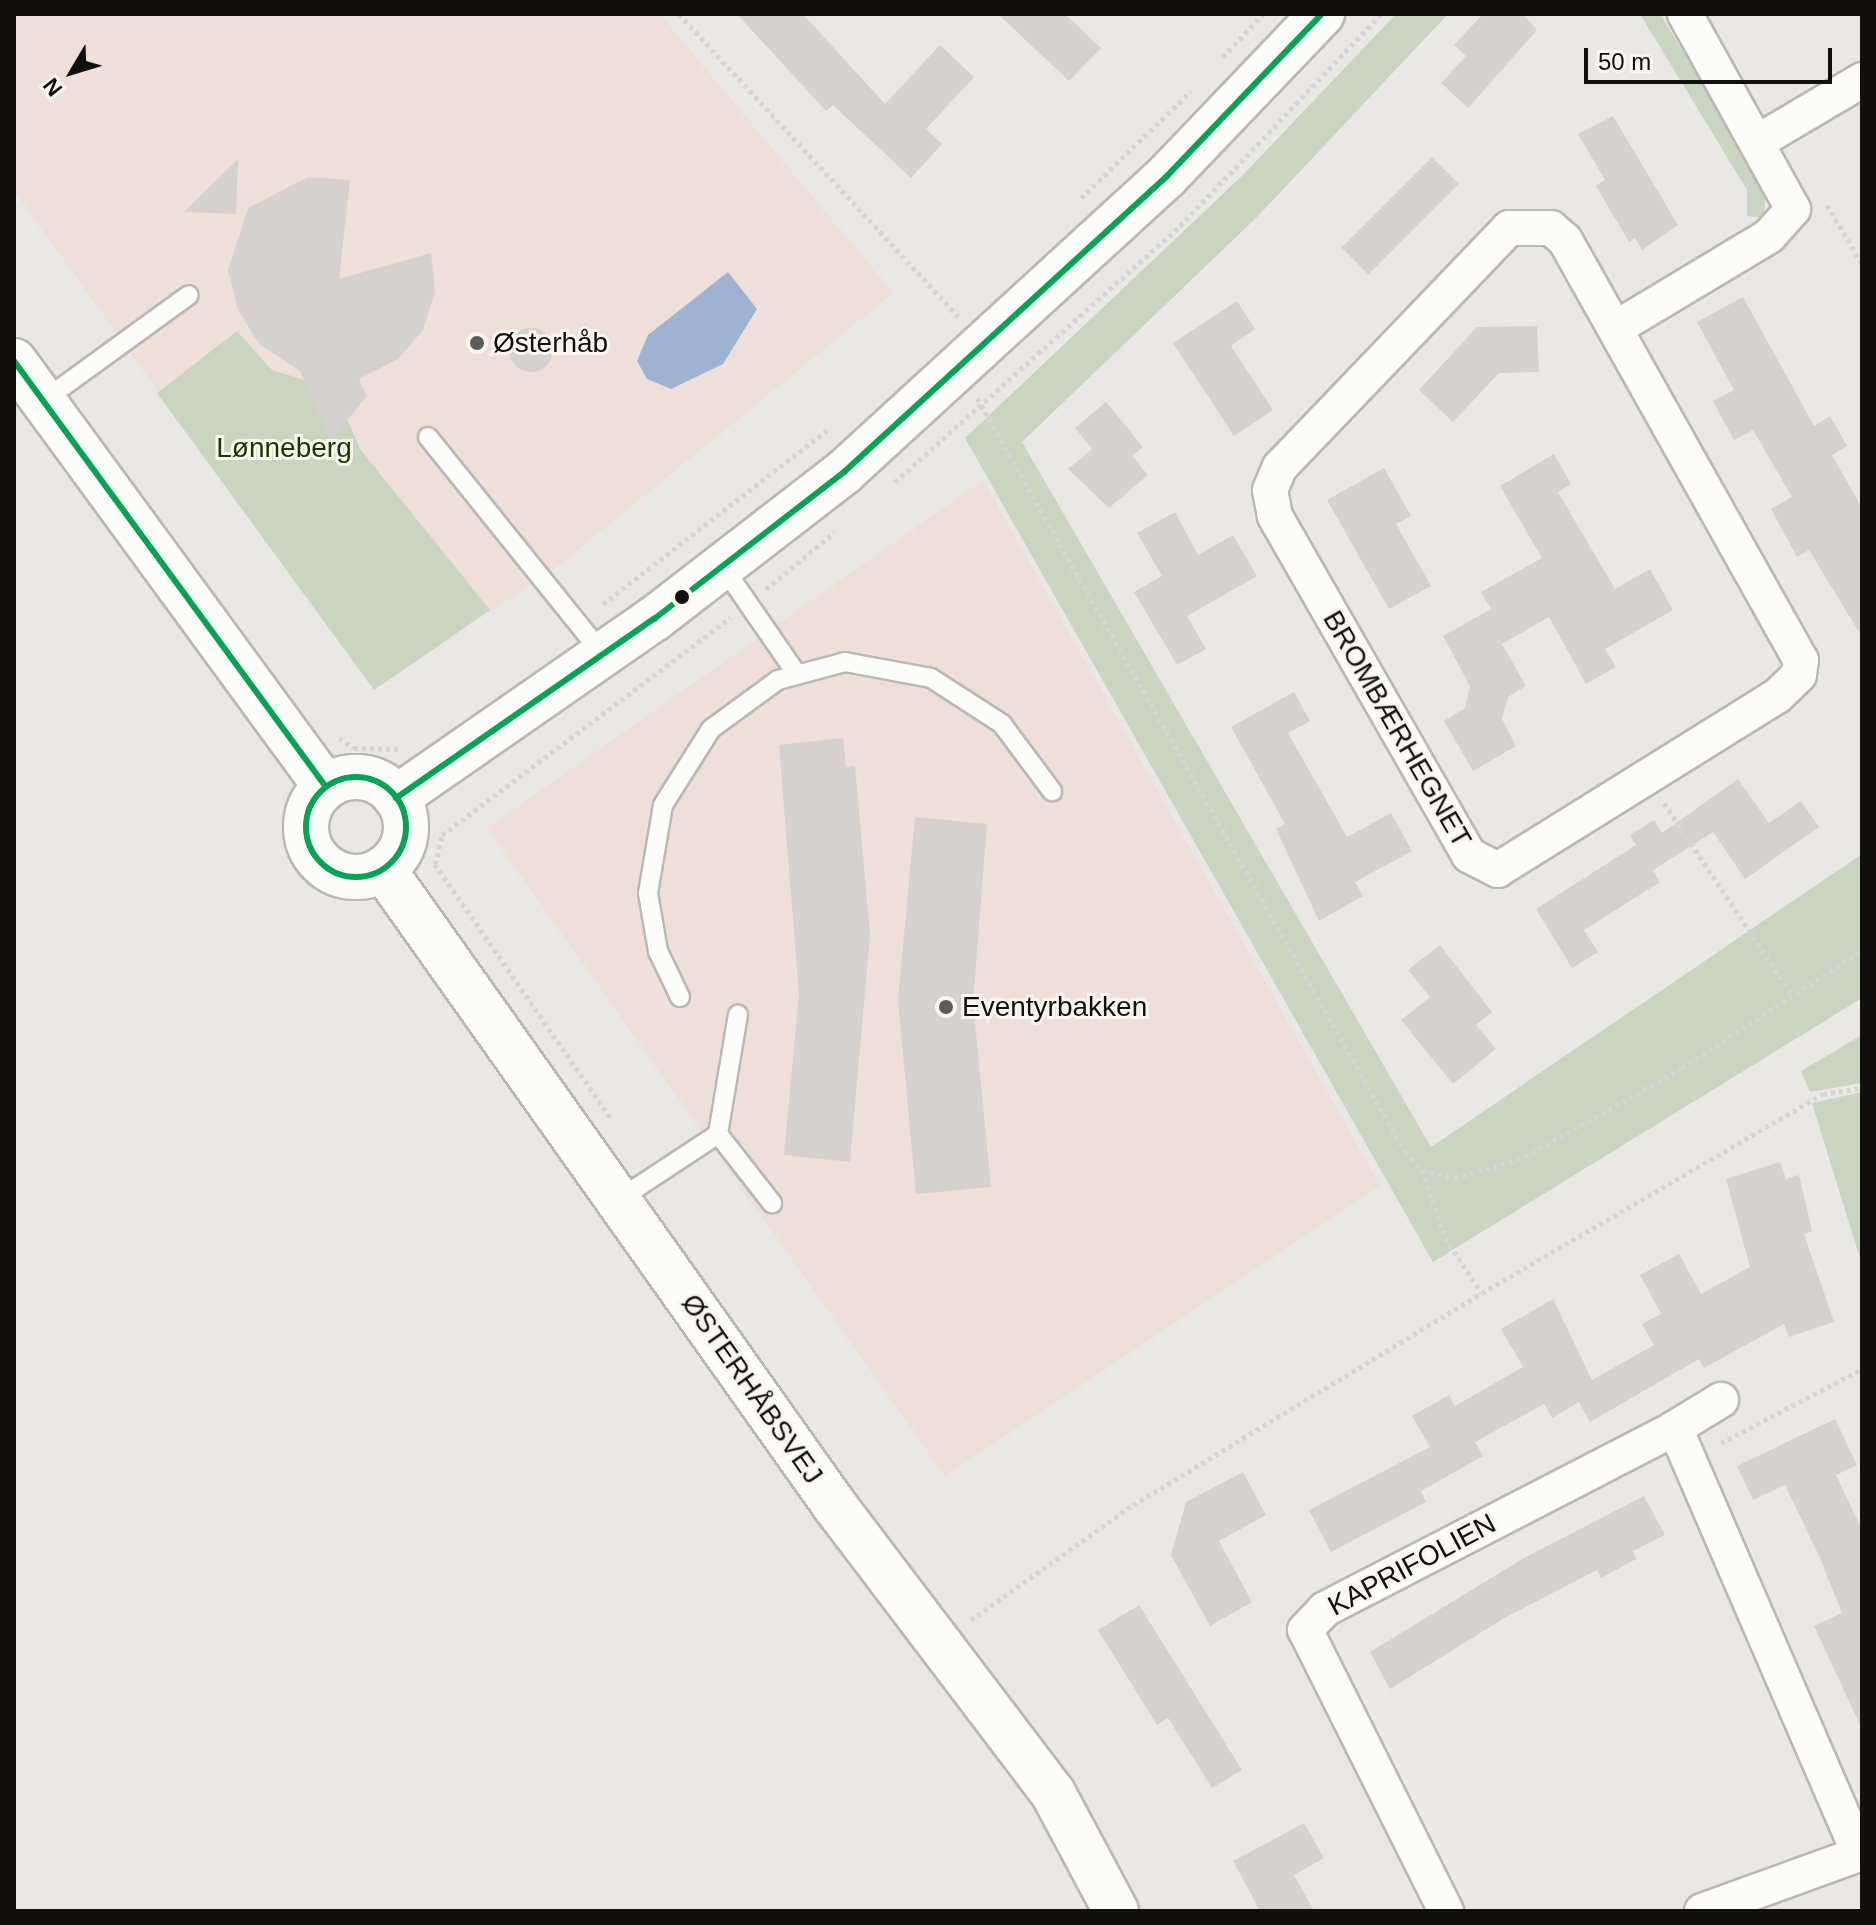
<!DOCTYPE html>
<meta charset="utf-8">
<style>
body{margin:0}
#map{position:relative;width:1876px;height:1925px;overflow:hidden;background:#eae8e4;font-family:Helvetica,sans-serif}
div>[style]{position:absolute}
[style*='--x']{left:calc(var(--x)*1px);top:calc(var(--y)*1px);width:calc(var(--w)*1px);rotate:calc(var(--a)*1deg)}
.education>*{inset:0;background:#eee0d8}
.green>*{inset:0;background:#c9d4c1}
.water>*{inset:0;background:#9eb3d2}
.building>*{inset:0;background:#d4d1cf;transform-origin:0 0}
.round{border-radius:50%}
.path>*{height:5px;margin-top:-2.5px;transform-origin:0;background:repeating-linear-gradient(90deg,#d6d5d5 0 4px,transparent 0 8px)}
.roads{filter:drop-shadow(2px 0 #bab8b5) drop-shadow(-2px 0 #bab8b5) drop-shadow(0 2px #bab8b5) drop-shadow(0 -2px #bab8b5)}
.service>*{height:18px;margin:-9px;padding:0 9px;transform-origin:9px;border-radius:9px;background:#fcfcfb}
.minor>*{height:34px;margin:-17px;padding:0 17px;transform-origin:17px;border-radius:17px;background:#fcfcfb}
.tertiary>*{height:44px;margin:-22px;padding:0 22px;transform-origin:22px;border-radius:22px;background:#fcfcfb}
.tertiary>.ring{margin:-22px;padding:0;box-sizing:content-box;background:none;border:44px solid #fcfcfb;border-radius:50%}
.bus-1>*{height:6px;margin:-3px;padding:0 3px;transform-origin:3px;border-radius:3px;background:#00a651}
.bus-1>.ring{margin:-3px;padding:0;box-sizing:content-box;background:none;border:6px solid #00a651;border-radius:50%}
.dots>*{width:22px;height:22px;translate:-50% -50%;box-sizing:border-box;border:4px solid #f9f6ef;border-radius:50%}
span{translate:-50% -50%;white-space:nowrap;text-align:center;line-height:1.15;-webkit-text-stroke:6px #f9f6ef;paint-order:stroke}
.poi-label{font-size:28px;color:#11100e}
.left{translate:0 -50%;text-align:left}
.park-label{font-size:28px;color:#1a3803}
.street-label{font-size:28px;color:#11100e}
.frame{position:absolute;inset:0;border:16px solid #11100e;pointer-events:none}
.north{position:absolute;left:32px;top:32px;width:80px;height:80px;-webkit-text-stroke:6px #f9f6ef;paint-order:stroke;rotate:232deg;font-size:22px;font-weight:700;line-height:32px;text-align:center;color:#11100e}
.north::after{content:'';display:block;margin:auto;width:28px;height:36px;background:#11100e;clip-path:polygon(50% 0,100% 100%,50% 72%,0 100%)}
.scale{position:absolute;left:1584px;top:48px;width:248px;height:36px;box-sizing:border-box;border:4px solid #11100e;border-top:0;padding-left:10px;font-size:24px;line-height:28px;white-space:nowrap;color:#11100e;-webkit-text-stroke:6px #f9f6ef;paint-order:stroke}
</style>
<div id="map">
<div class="education">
<div style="clip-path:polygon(14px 14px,660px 14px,893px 293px,558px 566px,374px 690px,14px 191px)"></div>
<div style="clip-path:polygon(983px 480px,1380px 1186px,945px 1476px,487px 828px)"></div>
</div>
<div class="green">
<div style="clip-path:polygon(1396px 14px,1448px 14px,1258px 216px,1022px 442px,1431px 1147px,1862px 854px,1862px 998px,1433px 1262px,965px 438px,1243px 175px)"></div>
<div style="clip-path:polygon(1640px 14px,1660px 14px,1766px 187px,1764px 218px,1747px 216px,1747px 190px)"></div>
<div style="clip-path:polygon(237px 331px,272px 370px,334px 389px,360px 449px,490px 610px,374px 690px,157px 393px)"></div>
<div style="clip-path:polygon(1862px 1035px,1862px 1083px,1810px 1092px,1801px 1071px)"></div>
<div style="clip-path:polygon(1862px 1092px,1862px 1265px,1812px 1103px)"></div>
</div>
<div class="water">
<div style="clip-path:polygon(728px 272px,757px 309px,723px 364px,671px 389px,647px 379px,637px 361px,648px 335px)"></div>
</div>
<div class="building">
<div style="clip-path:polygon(737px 14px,803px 14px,885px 104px,940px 45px,974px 77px,926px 129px,942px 144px,911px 178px,833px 105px,826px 111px)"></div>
<div style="clip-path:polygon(998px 14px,1065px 14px,1101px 48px,1069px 81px)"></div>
<div style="clip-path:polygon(1483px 14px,1523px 14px,1537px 30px,1468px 108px,1441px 83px,1466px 56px,1454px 45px)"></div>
<div style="clip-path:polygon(1613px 116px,1678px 225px,1642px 250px,1635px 238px,1629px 242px,1596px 186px,1605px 180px,1578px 134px)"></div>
<div style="left:1432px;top:157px;width:38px;height:128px;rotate:45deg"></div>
<div style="clip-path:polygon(238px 159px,236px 214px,184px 212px)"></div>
<div style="clip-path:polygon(308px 177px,350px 180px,339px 279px,431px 253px,435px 292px,423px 330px,398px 359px,359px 379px,367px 396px,330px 441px,300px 371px,259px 344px,238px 310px,228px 270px,248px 208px)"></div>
<div style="clip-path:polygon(1743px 297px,1814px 426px,1830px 416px,1847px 446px,1832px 455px,1862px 508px,1862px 637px,1809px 550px,1797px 557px,1771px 509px,1792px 497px,1753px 430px,1734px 440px,1713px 401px,1734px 390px,1697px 322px)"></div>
<div style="clip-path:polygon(1237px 301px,1255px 329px,1231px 346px,1273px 410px,1234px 436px,1173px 343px)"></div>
<div style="clip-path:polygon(1537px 326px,1539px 372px,1499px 373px,1453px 422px,1419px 390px,1477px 327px)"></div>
<div class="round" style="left:509px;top:328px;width:44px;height:44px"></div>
<div style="clip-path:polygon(1106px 402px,1143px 447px,1132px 456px,1148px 475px,1109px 508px,1068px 469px,1092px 449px,1075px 428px)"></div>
<div style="clip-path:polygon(1554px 454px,1571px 484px,1558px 492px,1615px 589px,1650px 569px,1673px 610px,1605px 649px,1616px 667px,1586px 684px,1549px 617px,1502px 644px,1526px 686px,1508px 697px,1502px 719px,1516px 746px,1473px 771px,1444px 721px,1465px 708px,1470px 686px,1443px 636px,1491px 609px,1481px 592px,1542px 558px,1500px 486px)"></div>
<div style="clip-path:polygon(1384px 468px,1411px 516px,1396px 524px,1431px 586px,1389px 609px,1327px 500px)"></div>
<div style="clip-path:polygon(1175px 512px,1198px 555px,1233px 535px,1257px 576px,1187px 616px,1206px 649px,1177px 665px,1134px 592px,1162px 576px,1137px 533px)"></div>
<div style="clip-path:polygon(1294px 692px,1310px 721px,1288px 733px,1347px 837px,1391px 813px,1412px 851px,1355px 882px,1363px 896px,1319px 921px,1276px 829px,1285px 824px,1231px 727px)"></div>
<div style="clip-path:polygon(843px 738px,846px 767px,855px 766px,870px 935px,850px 1162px,784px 1155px,799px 994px,779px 745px)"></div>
<div style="clip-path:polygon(1738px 779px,1769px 823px,1801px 801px,1819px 827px,1745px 879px,1713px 832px,1653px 870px,1660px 882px,1584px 930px,1598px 952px,1572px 968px,1536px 909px,1636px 845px,1630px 835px,1654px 820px,1662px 833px)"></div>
<div style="clip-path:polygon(915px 817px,987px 824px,973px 1002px,991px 1187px,916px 1194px,898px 1000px)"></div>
<div style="clip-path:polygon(1440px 945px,1492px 1012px,1476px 1025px,1496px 1049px,1453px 1084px,1401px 1020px,1430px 997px,1408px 970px)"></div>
<div style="clip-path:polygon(1780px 1162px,1786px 1179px,1799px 1175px,1812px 1231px,1804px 1234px,1834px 1322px,1789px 1337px,1784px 1324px,1704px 1368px,1699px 1359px,1590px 1422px,1579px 1402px,1552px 1418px,1544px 1404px,1475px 1442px,1483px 1456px,1421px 1491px,1426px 1502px,1331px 1552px,1309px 1510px,1430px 1447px,1412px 1416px,1449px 1395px,1455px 1406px,1523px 1367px,1501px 1329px,1553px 1299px,1592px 1380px,1654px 1345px,1642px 1324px,1661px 1314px,1640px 1275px,1679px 1254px,1701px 1294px,1750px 1267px,1726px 1179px)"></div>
<div style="clip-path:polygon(1835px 1419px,1857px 1465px,1836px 1475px,1862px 1530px,1862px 1729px,1814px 1626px,1842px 1613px,1820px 1558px,1785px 1485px,1753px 1500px,1737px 1466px)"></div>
<div style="clip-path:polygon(1243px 1472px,1266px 1515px,1219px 1541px,1252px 1602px,1210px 1626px,1171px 1555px,1186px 1502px)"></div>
<div style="clip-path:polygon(1644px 1496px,1665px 1535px,1633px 1551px,1636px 1559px,1601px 1578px,1597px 1570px,1506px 1617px,1390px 1689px,1370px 1652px,1524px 1558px)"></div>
<div style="clip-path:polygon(1139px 1605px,1242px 1770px,1212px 1788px,1168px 1718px,1157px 1725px,1098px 1630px)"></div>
<div style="clip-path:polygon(1304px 1823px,1324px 1858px,1294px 1875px,1314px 1911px,1260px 1911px,1233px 1861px)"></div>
</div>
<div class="path">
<div style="--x:679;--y:14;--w:413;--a:47.3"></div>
<div style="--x:1223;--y:57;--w:59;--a:-47.1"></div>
<div style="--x:1081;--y:198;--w:153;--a:-44.2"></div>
<div style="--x:1827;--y:205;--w:69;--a:59.3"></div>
<div style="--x:977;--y:398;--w:867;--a:60.42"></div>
<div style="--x:1405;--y:1152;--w:25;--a:47"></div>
<div style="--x:1422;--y:1170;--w:34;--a:14"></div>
<div style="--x:1455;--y:1178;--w:73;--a:-16.7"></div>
<div style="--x:1525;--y:1157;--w:180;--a:-29.5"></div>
<div style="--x:1682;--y:1068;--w:215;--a:-33.2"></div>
<div style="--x:895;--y:482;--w:383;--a:-41.9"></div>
<div style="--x:1180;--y:226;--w:292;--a:-46.5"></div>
<div style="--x:766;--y:589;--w:89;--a:-39.6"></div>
<div style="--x:603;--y:604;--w:286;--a:-37.8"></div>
<div style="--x:339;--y:738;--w:18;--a:34"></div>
<div style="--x:354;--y:748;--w:47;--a:1.2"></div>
<div style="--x:1664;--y:803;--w:231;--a:56.3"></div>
<div style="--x:610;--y:1117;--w:308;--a:-124.7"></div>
<div style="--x:435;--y:864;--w:30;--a:-76"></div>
<div style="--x:442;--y:835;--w:361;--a:-37"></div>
<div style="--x:1422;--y:1170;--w:72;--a:71.3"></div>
<div style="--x:1445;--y:1238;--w:66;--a:56.1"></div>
<div style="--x:1721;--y:1443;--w:159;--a:-27.7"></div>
<div style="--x:971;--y:1620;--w:199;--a:-35.4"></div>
<div style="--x:1133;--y:1505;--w:408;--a:-31.3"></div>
<div style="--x:1482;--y:1293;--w:395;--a:-30.3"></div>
<div style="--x:1823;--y:1094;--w:39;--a:-9"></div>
</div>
<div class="roads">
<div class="service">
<div style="--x:43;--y:401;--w:180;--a:-36"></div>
<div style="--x:428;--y:437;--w:280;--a:51.2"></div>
<div style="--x:723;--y:567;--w:129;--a:55.4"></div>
<div style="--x:680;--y:997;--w:51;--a:-115.6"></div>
<div style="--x:658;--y:951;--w:59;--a:-99.8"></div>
<div style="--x:648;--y:893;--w:89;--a:-80.3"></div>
<div style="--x:663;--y:805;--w:90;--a:-57.7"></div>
<div style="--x:711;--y:729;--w:83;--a:-36.2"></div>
<div style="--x:778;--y:680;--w:69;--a:-15"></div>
<div style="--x:845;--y:662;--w:87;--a:10.5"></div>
<div style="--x:931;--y:678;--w:85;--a:32.9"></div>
<div style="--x:1002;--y:724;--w:84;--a:53.3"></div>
<div style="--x:718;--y:1134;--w:88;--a:52"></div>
<div style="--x:618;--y:1200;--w:120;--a:-33.4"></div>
<div style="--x:718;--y:1134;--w:121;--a:-80.5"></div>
</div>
<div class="minor">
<div style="--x:1759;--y:141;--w:120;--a:-30.6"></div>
<div style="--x:1509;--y:228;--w:42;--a:0"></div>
<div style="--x:1551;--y:228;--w:18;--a:41"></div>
<div style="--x:1565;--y:240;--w:482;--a:60.7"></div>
<div style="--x:1801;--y:660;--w:15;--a:98"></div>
<div style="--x:1799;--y:675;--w:30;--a:136"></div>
<div style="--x:1777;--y:696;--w:329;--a:148.1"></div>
<div style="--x:1498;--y:870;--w:33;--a:-153"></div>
<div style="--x:1469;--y:855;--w:391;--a:-119.8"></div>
<div style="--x:1275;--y:516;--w:26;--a:-101"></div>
<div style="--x:1270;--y:490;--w:25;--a:-67"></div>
<div style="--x:1280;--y:467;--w:331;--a:-46.2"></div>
<div style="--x:1616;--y:328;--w:179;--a:-31"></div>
<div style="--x:1769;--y:236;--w:36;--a:-48"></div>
<div style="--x:1793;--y:209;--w:223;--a:-119"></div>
<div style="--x:1675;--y:1428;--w:54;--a:-31.3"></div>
<div style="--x:1446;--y:1911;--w:314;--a:-116.6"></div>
<div style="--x:1305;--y:1630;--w:29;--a:-46"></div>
<div style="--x:1325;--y:1609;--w:394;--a:-27.3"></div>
<div style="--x:1675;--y:1428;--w:464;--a:66.6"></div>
<div style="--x:1702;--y:1911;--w:170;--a:-19.9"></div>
</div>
<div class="tertiary">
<div style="--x:14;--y:361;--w:528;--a:53.78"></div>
<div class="ring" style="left:306px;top:777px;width:56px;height:56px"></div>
<div style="--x:396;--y:798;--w:314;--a:-34.8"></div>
<div style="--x:654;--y:619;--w:240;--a:-37.7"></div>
<div style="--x:844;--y:472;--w:437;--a:-42.5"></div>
<div style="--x:1166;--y:177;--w:226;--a:-46.3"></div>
<div style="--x:383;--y:869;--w:781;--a:54.64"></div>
<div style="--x:835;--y:1506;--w:360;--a:52.8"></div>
<div style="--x:1053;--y:1793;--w:134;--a:61.9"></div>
</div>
</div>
<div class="bus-1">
<div style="--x:14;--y:361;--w:528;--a:53.78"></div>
<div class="ring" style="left:306px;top:777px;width:94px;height:94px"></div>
<div style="--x:396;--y:798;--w:314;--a:-34.8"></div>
<div style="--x:654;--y:619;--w:240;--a:-37.7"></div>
<div style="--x:844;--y:472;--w:437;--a:-42.5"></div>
<div style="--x:1166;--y:177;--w:226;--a:-46.3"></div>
</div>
<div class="dots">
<div style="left:477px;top:343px;background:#5d5c59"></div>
<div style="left:682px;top:597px;background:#11100e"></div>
<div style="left:946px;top:1007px;background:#5d5c59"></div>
</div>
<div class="poi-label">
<span class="left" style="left:493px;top:343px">Østerhåb</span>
<span class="left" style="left:962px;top:1007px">Eventyrbakken</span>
</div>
<div class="park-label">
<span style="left:284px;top:448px">Lønneberg</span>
</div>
<div class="street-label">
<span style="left:1397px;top:729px;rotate:60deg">BROMBÆRHEGNET</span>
<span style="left:752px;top:1389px;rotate:55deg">ØSTERHÅBSVEJ</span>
<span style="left:1412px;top:1565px;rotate:-28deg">KAPRIFOLIEN</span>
</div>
<div class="frame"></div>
<div class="north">N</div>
<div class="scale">50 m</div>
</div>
